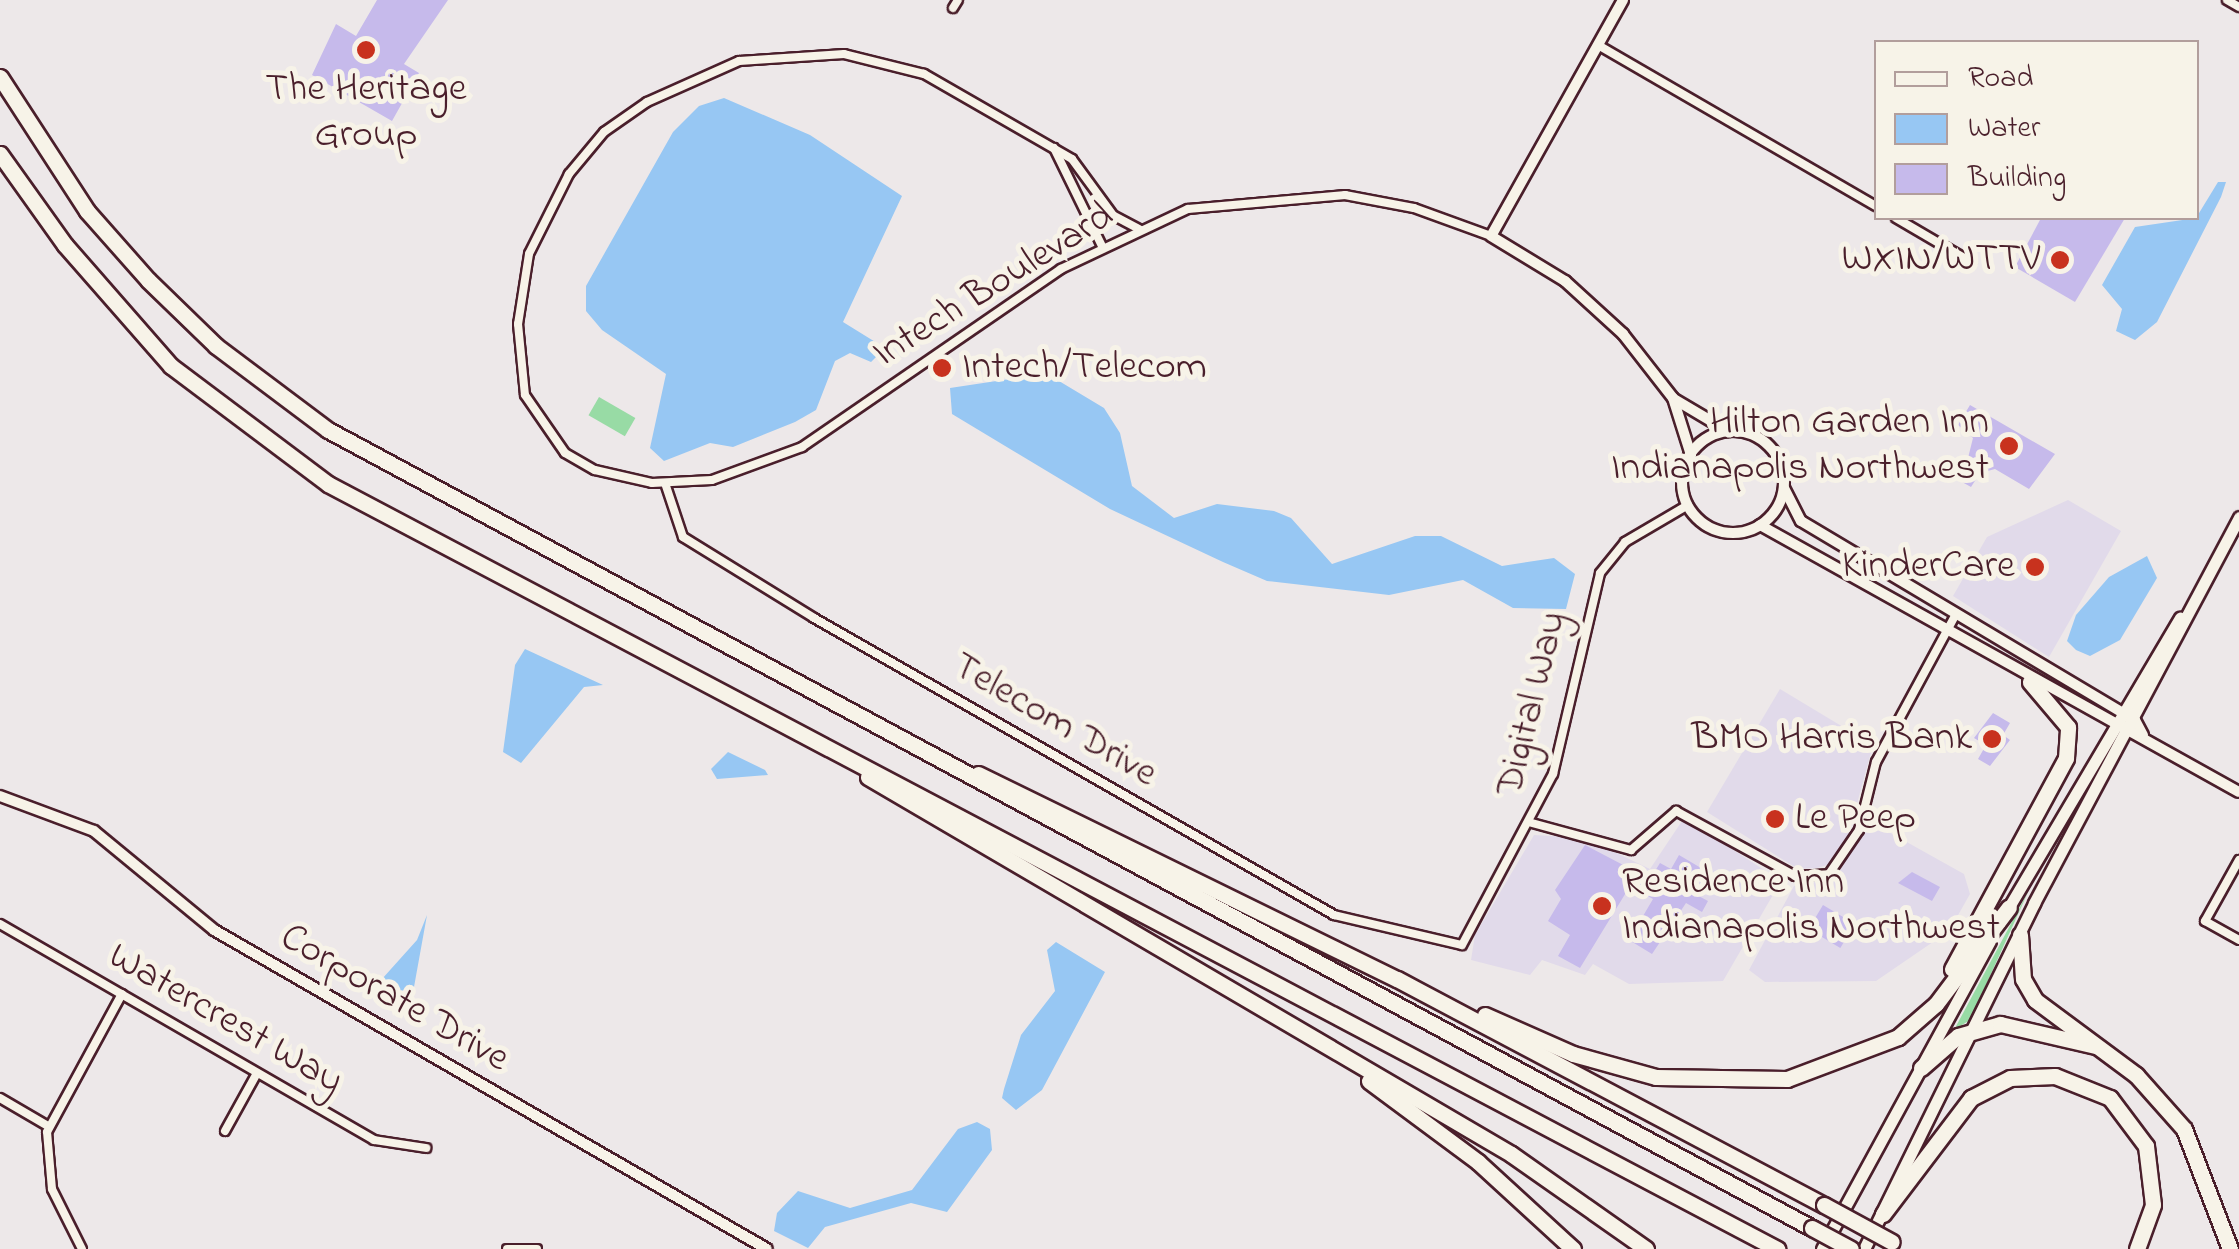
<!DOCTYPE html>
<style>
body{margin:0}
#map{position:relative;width:2239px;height:1249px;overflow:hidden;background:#ede8e9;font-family:"Indie Flower",sans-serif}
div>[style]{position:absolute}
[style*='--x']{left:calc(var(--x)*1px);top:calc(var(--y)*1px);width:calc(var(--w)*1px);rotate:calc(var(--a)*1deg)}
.built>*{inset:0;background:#e1daea}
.green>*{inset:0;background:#98dba5;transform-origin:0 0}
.water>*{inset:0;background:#97c7f3}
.building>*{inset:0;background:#c6baeb;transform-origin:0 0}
.roads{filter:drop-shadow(2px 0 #4a1f2b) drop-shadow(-2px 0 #4a1f2b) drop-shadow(0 2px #4a1f2b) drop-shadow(0 -2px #4a1f2b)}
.minor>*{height:8px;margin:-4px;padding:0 4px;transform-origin:4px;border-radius:4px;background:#f7f3e8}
.tertiary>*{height:10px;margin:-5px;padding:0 5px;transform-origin:5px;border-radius:5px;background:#f7f3e8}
.tertiary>.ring{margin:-5px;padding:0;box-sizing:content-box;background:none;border:10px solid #f7f3e8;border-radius:50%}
.secondary>*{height:11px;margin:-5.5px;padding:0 5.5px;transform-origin:5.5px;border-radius:5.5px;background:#f7f3e8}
.motorway>*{height:15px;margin:-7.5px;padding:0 7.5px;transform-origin:7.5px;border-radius:7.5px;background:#f7f3e8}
.bridges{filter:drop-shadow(2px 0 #4a1f2b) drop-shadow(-2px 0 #4a1f2b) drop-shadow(0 2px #4a1f2b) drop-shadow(0 -2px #4a1f2b)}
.motorway-bridge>*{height:15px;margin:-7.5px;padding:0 7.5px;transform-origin:7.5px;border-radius:7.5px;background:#f7f3e8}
.dots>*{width:28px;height:28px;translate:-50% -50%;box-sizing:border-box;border:5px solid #f7f3e8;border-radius:50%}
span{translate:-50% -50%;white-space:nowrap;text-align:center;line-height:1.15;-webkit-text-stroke:10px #f7f3e8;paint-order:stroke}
.poi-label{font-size:40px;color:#4a1f2b}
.right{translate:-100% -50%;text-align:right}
.left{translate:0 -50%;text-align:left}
.street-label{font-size:40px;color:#4a1f2b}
.legend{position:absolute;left:1874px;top:40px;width:325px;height:180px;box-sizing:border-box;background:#f7f3e8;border:2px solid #b29e9c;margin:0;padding:12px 18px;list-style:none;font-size:30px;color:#4a1f2b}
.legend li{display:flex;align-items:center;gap:20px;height:50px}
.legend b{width:50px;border:2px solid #b29e9c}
</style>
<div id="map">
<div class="built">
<div style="clip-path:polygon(2068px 500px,2121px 531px,2049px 657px,1953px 596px,1987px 537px)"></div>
<div style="clip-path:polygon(1780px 689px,1873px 745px,1849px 833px,1830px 864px,1817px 868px,1798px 869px,1707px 812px)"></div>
<div style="clip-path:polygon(1684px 818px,1781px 881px,1723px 981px,1629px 984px,1593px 964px,1585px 975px,1542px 960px,1530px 975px,1471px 960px,1475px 935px,1534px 835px,1585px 838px,1650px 869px)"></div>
<div style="clip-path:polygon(1869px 821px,1964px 874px,1970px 894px,1949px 931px,1876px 981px,1765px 982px,1749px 970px,1794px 886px,1831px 879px)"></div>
</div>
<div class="green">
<div style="left:599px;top:397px;width:42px;height:21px;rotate:30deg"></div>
<div style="clip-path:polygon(2029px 890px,1970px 1020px,1954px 1030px)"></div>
</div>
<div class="water">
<div style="clip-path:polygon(724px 98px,810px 135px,902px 196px,843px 322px,885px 348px,871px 362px,850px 353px,835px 361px,816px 410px,795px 422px,733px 447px,710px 443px,664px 461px,650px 448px,666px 374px,602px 330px,586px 311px,586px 286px,673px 132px,699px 106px)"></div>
<div style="clip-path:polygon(2218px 182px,2226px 182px,2221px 197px,2157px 322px,2135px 340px,2116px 331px,2122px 309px,2102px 285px,2135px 227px,2196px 218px)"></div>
<div style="clip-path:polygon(1023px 377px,1054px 378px,1104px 408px,1120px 433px,1132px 486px,1174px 518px,1217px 504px,1274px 511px,1291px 518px,1332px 564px,1415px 536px,1441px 536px,1502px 566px,1554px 558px,1575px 574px,1566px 609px,1513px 608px,1463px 580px,1389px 595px,1267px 581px,1223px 562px,1110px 509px,952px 414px,950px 388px)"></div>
<div style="clip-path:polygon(2147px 556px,2157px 578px,2120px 640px,2090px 656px,2076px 650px,2067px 641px,2076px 615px,2109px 577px)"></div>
<div style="clip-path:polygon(525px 649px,603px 685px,584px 687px,521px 763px,503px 752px,515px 665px)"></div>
<div style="clip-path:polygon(728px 752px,765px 770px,768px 775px,717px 779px,711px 769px)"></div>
<div style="clip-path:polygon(427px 915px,414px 987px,405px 1001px,383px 995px,382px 979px,417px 940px)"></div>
<div style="clip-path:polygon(1056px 942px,1105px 972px,1042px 1090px,1016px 1110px,1002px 1098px,1004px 1089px,1021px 1035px,1055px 991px,1047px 950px)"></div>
<div style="clip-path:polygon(977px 1122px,990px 1129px,992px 1150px,947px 1212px,911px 1203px,825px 1227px,808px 1248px,774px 1231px,777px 1213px,798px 1191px,850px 1208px,912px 1190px,958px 1129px)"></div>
</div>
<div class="building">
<div style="clip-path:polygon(377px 0,448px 0,404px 64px,419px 73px,392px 121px,312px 75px,336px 24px,356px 36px)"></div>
<div style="clip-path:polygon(2041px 218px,2125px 218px,2075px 302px,2015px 267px)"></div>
<div style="clip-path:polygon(1970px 405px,2055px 454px,2029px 489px,1995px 469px,1980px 473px,1971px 487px,1962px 482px,1973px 438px,1958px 425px)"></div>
<div style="clip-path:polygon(1993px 713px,2010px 723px,2003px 735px,2010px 740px,1990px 766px,1978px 759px,1986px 745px,1974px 738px)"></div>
<div style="clip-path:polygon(1585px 845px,1650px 879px,1660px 863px,1671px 869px,1679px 855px,1701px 868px,1693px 893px,1708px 901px,1702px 912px,1686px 903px,1652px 954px,1629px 940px,1653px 899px,1630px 886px,1580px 968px,1558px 956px,1570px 935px,1548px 921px,1561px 899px,1555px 890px)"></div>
<div style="clip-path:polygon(1912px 872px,1940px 887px,1932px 901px,1898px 883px)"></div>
<div style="left:1823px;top:905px;width:37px;height:28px;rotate:31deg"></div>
</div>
<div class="roads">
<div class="minor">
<div style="--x:2227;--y:0;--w:14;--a:30"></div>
<div style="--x:953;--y:8;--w:9;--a:-58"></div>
<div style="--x:1598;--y:45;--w:321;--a:30.1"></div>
<div style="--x:1054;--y:148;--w:109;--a:63.9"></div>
<div style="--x:1896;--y:218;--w:87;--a:30.4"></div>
<div style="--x:1139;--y:229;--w:30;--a:-152"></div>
<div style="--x:1113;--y:215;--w:69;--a:-126.2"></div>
<div style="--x:1072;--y:159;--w:171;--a:-150.1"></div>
<div style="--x:924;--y:74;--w:82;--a:-166"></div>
<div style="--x:844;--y:54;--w:105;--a:176.2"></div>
<div style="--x:739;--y:61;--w:101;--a:156"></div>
<div style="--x:647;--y:102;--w:52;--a:145.1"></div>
<div style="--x:604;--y:132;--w:55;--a:129.8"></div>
<div style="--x:569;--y:174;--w:89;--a:116.6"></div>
<div style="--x:529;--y:254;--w:71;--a:98.9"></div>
<div style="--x:518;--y:324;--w:71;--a:84.4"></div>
<div style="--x:525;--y:395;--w:70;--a:55.4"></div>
<div style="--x:565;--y:453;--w:34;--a:30"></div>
<div style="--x:595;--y:470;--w:58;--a:12.8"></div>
<div style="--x:652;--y:483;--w:60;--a:-2.9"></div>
<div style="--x:712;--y:480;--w:96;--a:-20.1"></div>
<div style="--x:802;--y:447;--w:314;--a:-34.5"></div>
<div style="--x:1061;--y:269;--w:140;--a:-25.3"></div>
<div style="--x:1188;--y:209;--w:158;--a:-5.1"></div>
<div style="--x:1345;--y:195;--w:70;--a:10.7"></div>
<div style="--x:1414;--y:208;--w:82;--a:20"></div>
<div style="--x:665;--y:483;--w:57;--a:71.6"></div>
<div style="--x:683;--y:537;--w:154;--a:31.7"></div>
<div style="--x:814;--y:618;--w:599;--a:29.73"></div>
<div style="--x:1334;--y:915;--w:131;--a:13.2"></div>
<div style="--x:1462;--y:945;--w:194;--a:-62"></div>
<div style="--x:1553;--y:774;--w:206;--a:-76.8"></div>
<div style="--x:1600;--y:573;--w:40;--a:-51"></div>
<div style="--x:1625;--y:542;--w:73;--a:-30.4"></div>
<div style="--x:1532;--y:823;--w:103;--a:15.3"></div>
<div style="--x:1631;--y:850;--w:60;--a:-40.9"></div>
<div style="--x:1676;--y:811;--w:136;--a:28.6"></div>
<div style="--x:1795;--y:876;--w:34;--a:-3"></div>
<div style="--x:1829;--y:874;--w:53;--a:-55.7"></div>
<div style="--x:1859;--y:830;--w:70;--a:-76"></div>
<div style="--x:1876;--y:762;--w:168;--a:-61.6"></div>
<div style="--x:2239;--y:860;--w:70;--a:119.1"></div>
<div style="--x:2205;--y:921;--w:39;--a:29"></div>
<div style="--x:0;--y:924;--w:432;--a:30"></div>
<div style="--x:374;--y:1140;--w:53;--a:8.7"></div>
<div style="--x:0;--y:1098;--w:56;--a:30.3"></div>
<div style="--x:225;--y:1131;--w:66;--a:-61.1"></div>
<div style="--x:82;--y:1249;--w:67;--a:-116.6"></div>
<div style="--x:52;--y:1189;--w:57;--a:-95"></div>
<div style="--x:47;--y:1132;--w:157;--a:-61.5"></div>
<div style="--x:507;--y:1249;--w:30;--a:0"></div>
</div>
<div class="tertiary">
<div style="--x:1623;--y:0;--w:270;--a:119.2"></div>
<div style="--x:1491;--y:236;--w:87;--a:31.3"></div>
<div style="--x:1565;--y:281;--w:79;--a:42.4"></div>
<div style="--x:1623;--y:334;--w:81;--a:52"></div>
<div style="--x:1673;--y:398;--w:60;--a:72.5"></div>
<div style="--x:1674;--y:399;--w:63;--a:30.7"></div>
<div class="ring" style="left:1682px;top:431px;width:92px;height:92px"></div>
<div style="--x:1784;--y:488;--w:37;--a:63"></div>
<div style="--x:1801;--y:521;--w:389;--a:30.8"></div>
<div style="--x:2135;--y:720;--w:17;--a:62"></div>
<div style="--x:1760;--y:525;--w:548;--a:29.14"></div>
<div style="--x:0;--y:796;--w:100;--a:20.4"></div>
<div style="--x:94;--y:831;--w:156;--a:39.5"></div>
<div style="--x:214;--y:930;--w:638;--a:29.98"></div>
</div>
<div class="secondary">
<div style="--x:2006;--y:912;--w:342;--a:-59.4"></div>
<div style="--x:1822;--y:1249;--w:351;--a:-61.4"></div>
<div style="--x:1864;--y:1249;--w:386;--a:-63.8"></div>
<div style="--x:2034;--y:903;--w:437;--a:-62"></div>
</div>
<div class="motorway">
<div style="--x:0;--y:77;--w:160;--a:57"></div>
<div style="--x:87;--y:211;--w:92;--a:48.5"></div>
<div style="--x:148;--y:280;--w:95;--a:44.1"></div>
<div style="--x:216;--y:346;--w:140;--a:36.9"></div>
<div style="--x:328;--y:430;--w:1685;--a:28.27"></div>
<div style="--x:0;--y:154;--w:112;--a:54.5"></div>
<div style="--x:65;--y:245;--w:161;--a:48.8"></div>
<div style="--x:171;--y:366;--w:196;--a:36.9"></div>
<div style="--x:328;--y:484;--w:1639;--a:27.83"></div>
<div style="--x:978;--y:774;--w:466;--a:26.1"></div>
<div style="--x:1397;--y:979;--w:483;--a:27.9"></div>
<div style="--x:868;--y:777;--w:745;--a:30.38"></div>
<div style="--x:1511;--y:1154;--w:165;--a:35.1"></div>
<div style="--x:2020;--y:935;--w:44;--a:86.1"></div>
<div style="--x:2023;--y:979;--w:24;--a:60"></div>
<div style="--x:2035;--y:1000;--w:126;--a:36.6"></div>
<div style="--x:2136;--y:1075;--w:72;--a:48.4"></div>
<div style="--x:2184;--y:1129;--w:129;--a:69"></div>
<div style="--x:1952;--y:969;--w:240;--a:-61.6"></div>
<div style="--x:2066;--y:758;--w:31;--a:-86"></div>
<div style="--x:2068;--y:727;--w:59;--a:-130.2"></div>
<div style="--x:1485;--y:1015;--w:96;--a:23.9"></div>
<div style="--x:1573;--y:1054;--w:86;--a:15.5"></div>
<div style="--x:1656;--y:1077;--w:131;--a:0.9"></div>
<div style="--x:1787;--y:1079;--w:119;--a:-20.7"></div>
<div style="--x:1898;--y:1037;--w:50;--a:-41"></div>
<div style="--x:1936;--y:1004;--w:121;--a:-53"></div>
<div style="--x:1921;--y:1068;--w:49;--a:-40.9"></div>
<div style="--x:1958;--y:1036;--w:44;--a:-15.9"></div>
<div style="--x:2000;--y:1024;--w:98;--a:13"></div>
<div style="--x:1369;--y:1081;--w:136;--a:36.6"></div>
<div style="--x:1478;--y:1162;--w:129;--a:42.5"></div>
<div style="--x:1883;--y:1214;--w:146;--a:-52.8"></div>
<div style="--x:1971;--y:1098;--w:44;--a:-27.1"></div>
<div style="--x:2010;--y:1078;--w:45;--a:-2.5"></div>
<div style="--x:2055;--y:1076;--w:59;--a:21.8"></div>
<div style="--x:2110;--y:1098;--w:60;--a:53.1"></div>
<div style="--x:2146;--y:1146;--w:59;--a:83.2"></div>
<div style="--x:2153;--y:1205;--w:47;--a:110"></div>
</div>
</div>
<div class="bridges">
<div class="motorway-bridge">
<div style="--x:1824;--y:1205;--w:77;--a:28.6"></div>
<div style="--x:1812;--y:1228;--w:44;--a:28.3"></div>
</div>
</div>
<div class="dots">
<div style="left:366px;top:50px;background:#c8321e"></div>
<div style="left:2060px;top:260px;background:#c8321e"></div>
<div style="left:942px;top:368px;background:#c8321e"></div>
<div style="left:2009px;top:446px;background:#c8321e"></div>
<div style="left:2035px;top:567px;background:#c8321e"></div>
<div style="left:1992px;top:739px;background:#c8321e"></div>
<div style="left:1775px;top:819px;background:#c8321e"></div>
<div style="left:1602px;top:906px;background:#c8321e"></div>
</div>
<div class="poi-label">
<span style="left:366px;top:113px">The Heritage<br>Group</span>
<span class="right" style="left:2040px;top:260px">WXIN/WTTV</span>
<span class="left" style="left:962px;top:368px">Intech/Telecom</span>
<span class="right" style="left:1989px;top:446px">Hilton Garden Inn<br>Indianapolis Northwest</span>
<span class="right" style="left:2015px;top:567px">KinderCare</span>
<span class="right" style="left:1972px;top:739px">BMO Harris Bank</span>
<span class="left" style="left:1795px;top:819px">Le Peep</span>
<span class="left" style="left:1622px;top:906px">Residence Inn<br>Indianapolis Northwest</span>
</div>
<div class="street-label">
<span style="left:994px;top:286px;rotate:-32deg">Intech Boulevard</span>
<span style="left:1533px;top:704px;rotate:-76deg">Digital Way</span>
<span style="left:1054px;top:721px;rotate:30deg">Telecom Drive</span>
<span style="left:394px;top:999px;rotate:30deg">Corporate Drive</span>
<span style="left:225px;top:1020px;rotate:30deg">Watercrest Way</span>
</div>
<ul class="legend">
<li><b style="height:12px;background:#f7f3e8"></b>Road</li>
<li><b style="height:28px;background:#97c7f3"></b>Water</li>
<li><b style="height:28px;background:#c6baeb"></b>Building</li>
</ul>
</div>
